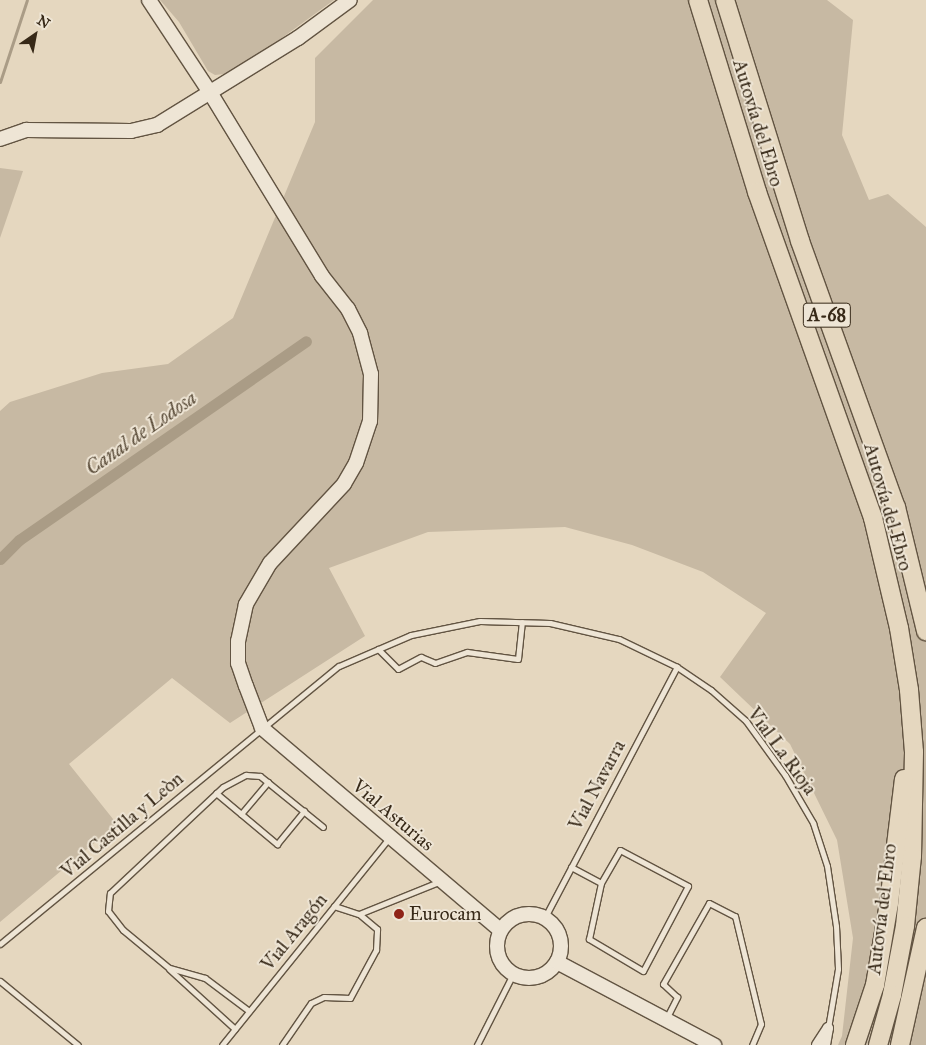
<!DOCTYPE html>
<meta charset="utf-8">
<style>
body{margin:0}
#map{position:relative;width:926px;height:1045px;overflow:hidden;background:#e5d7bf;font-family:"IM FELL Great Primer",serif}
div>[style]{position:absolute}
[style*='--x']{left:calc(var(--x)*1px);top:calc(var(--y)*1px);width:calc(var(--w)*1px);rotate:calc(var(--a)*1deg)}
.green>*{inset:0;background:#c7b9a3}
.stream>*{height:3px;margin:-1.5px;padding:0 1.5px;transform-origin:1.5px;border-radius:1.5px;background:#aa9c86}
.canal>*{height:11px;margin:-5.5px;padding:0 5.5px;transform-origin:5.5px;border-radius:5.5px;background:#aa9c86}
.roads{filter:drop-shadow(1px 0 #625442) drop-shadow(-1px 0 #625442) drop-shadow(0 1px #625442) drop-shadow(0 -1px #625442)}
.lane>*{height:5px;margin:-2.5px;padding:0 2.5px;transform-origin:2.5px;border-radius:2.5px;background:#eee5d5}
.street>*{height:10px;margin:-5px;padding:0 5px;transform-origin:5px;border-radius:5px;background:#eee5d5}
.secondary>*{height:14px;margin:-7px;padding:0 7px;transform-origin:7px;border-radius:7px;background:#eee5d5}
.secondary>.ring{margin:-7px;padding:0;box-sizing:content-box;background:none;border:14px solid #eee5d5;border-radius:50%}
.highway>*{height:18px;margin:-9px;padding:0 9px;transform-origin:9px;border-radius:9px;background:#e5d7bf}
.dots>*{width:14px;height:14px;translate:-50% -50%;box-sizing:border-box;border:2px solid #eee5d5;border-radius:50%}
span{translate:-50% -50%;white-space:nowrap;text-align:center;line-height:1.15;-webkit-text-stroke:4px #eee5d5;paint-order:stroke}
.shield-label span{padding:1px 4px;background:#eee5d5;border:1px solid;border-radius:4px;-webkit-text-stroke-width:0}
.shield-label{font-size:18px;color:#372918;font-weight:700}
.street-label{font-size:19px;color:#372918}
.poi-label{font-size:19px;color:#372918}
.left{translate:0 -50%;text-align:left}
.water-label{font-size:20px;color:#5a4c39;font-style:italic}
.north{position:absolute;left:10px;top:10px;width:50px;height:50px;-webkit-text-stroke:4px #eee5d5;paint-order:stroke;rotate:33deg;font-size:14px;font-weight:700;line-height:20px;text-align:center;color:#372918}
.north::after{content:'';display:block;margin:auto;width:18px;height:22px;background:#372918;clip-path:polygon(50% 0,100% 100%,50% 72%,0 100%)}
</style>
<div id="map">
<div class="green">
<div style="clip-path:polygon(160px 0,334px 0,249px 62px,224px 74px,215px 75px,208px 71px,179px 22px)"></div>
<div style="clip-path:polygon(373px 0,827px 0,853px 20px,842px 135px,869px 200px,888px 194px,926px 227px,926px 1045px,838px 1045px,842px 1036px,853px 938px,837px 840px,790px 744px,720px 677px,766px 613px,703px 572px,632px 545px,565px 527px,428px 532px,329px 568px,365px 636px,230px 723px,172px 678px,69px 764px,117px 824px,0 922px,0 411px,10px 402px,102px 373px,168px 364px,233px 318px,315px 122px,315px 58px)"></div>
<div style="clip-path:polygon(0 168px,23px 171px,0 238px)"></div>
</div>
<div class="stream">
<div style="--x:0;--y:82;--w:86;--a:-71.8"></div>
</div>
<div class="canal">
<div style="--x:0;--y:559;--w:27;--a:-45"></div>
<div style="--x:19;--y:540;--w:349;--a:-34.7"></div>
</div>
<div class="roads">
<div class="lane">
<div style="--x:378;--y:649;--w:28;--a:45"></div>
<div style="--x:398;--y:669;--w:26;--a:-28"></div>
<div style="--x:421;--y:657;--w:15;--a:23"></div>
<div style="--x:435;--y:663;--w:34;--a:-19"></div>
<div style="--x:467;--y:652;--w:51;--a:7.8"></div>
<div style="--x:518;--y:659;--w:37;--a:-84"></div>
<div style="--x:216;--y:793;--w:80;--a:39.9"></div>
<div style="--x:277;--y:844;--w:43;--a:-50.7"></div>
<div style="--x:241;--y:814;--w:42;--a:-49.8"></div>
<div style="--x:571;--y:867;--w:34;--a:28"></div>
<div style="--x:601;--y:883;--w:38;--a:-60"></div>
<div style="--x:620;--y:850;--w:77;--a:27.9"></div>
<div style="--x:688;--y:886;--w:96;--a:117.9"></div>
<div style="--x:643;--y:971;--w:63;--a:-149.3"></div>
<div style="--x:589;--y:939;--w:57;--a:-77.9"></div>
<div style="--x:334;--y:906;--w:26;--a:18"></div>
<div style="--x:359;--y:914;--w:88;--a:-21.9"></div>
<div style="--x:545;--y:917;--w:283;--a:-62.2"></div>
<div style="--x:0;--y:944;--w:438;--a:-39.4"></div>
<div style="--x:339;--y:666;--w:78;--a:-23.3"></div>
<div style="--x:411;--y:635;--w:70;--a:-11.5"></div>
<div style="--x:480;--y:621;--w:70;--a:1.6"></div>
<div style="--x:550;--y:623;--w:71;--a:13.1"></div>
<div style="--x:619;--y:639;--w:64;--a:25.8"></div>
<div style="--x:677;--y:667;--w:41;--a:34.1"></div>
<div style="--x:711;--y:690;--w:47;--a:41.5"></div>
<div style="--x:746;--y:721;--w:67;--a:54.2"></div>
<div style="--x:785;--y:775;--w:56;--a:59.7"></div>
<div style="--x:813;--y:823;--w:45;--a:72"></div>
<div style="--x:827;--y:866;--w:61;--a:81.5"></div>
<div style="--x:836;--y:926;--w:43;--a:87.3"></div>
<div style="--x:838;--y:969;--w:60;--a:99.6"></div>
<div style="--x:169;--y:969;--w:89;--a:42.3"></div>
<div style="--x:0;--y:981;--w:101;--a:39.4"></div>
<div style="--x:249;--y:1011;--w:55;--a:-143.1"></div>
<div style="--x:205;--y:978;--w:37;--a:-164"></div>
<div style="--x:169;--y:968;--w:60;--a:-140.4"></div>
<div style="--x:123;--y:930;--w:24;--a:-128"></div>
<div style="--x:108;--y:911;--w:18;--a:-84"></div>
<div style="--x:110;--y:893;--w:155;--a:-43.2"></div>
<div style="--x:223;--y:787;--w:26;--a:-28"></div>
<div style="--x:246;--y:775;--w:14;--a:4"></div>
<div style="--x:260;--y:776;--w:81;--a:39"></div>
<div style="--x:666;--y:1019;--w:25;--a:-63"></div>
<div style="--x:677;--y:997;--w:19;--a:-137"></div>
<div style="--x:663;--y:984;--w:93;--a:-60.4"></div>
<div style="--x:709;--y:903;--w:29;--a:27"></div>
<div style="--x:735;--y:916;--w:111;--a:76.5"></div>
<div style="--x:761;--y:1024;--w:23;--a:113"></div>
<div style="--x:222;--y:1045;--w:266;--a:-51.1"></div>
<div style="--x:282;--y:1045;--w:51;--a:-55.4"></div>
<div style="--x:311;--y:1003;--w:14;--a:-25"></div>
<div style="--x:324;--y:997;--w:26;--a:2"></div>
<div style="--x:350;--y:998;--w:55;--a:-61.6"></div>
<div style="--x:376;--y:950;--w:21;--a:-87"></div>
<div style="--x:377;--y:929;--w:23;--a:-140"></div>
<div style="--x:477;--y:1045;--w:80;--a:-63.1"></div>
</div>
<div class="street">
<div style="--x:817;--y:1045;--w:20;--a:-57"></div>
<div style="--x:828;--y:1028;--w:17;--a:100"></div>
</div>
<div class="secondary">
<div style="--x:149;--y:0;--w:113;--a:56.6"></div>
<div style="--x:211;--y:94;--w:213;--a:58.6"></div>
<div style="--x:322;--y:276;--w:42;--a:51.8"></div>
<div style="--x:348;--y:309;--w:27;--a:63"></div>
<div style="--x:360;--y:333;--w:42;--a:75"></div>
<div style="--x:371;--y:374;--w:47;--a:91.2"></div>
<div style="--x:370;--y:421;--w:44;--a:108.4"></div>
<div style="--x:356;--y:463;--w:24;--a:120"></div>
<div style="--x:344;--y:484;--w:108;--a:133.1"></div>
<div style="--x:270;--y:563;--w:48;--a:120.3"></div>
<div style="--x:246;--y:604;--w:38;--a:102"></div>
<div style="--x:238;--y:641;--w:22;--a:90"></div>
<div style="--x:238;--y:663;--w:24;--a:71"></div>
<div style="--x:246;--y:686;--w:45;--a:69.1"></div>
<div style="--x:262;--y:728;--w:312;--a:40.3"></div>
<div style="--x:0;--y:139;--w:28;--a:-19"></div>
<div style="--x:26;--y:130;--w:105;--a:0.5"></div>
<div style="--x:131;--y:131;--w:27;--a:-13"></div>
<div style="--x:157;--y:125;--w:166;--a:-31.7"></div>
<div style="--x:298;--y:38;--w:64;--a:-36.2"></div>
<div class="ring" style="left:497px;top:914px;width:50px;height:50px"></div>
<div style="--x:557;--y:962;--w:178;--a:27.9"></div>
</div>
<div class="highway">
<div style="--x:698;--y:0;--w:201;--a:72.9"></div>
<div style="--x:757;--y:192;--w:346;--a:70.4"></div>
<div style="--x:873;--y:518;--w:113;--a:76.7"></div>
<div style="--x:899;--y:628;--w:63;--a:80.8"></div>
<div style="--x:909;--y:690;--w:62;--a:85.4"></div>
<div style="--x:914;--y:752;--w:104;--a:91.1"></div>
<div style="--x:912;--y:856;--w:70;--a:95.7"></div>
<div style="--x:905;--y:926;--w:70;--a:100.7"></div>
<div style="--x:892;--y:995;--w:52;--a:105.6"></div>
<div style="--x:725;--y:0;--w:252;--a:72.7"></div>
<div style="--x:800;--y:241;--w:283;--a:70.2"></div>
<div style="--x:896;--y:507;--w:128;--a:76.4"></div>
<div style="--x:855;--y:1045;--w:63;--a:-71.6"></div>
<div style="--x:875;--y:985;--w:83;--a:-80.3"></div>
<div style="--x:889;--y:903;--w:125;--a:-83.1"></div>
<div style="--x:900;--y:1045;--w:120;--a:-77.5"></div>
</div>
</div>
<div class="dots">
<div style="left:399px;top:914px;background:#8f2418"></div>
</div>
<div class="shield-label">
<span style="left:827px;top:315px">A-68</span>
</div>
<div class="street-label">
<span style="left:758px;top:123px;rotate:73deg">Autovía del Ebro</span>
<span style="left:888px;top:507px;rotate:74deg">Autovía del Ebro</span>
<span style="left:782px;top:751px;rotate:54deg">Vial La Rioja</span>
<span style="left:597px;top:785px;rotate:-62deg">Vial Navarra</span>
<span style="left:393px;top:815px;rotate:40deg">Vial Asturias</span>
<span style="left:122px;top:825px;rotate:-40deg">Vial Castilla y Leòn</span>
<span style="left:882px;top:909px;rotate:-83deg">Autovía del Ebro</span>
<span style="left:294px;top:932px;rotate:-51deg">Vial Aragón</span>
</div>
<div class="poi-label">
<span class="left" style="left:409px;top:914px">Eurocam</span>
</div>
<div class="water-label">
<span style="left:141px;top:433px;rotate:-35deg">Canal de Lodosa</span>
</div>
<div class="north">N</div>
</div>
